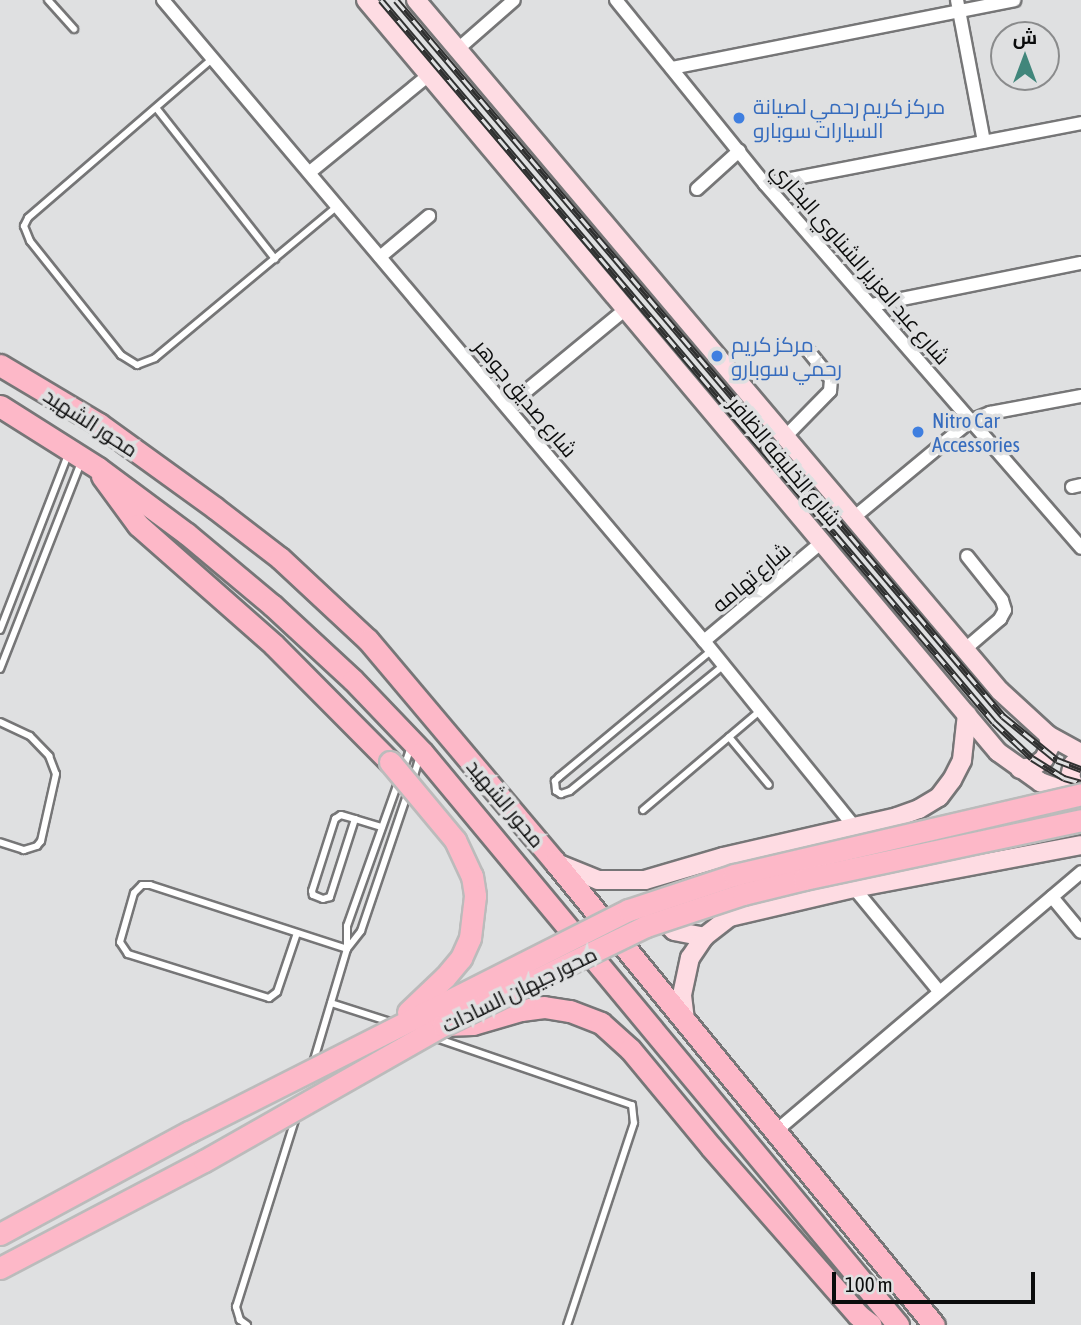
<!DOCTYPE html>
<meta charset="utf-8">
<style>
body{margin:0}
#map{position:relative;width:1081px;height:1325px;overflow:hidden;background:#dfe0e1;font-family:"Asap Condensed",Cairo,sans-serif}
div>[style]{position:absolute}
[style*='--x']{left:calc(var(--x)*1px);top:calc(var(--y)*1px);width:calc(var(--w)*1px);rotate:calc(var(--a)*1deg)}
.roads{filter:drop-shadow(2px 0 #767677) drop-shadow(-2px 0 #767677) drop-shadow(0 2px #767677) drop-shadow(0 -2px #767677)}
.lane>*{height:6px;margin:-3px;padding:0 3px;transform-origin:3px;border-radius:3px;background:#fff}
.street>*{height:12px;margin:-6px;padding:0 6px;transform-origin:6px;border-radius:6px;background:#fff}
.secondary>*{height:18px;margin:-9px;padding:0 9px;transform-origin:9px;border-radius:9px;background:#fedce3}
.primary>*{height:21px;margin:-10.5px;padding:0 10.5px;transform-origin:10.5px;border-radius:10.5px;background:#fdb8c8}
.rail>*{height:7px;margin-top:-3.5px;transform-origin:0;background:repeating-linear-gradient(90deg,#dfe0e1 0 13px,#303131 0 26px);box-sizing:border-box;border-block:2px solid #303131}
.bridges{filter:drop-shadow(2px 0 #bbb) drop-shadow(-2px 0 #bbb) drop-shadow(0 2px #bbb) drop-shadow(0 -2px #bbb)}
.primary-bridge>*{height:21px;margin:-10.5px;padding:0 10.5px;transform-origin:10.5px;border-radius:10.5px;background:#fdb8c8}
.dots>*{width:19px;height:19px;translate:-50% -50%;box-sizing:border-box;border:4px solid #dfe0e1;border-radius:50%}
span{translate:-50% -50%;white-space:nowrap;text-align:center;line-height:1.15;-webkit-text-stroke:7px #dfe0e1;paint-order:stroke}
.shop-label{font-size:21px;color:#366cbe}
.left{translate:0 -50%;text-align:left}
.street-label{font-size:21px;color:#0b0c0c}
.north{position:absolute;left:990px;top:21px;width:70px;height:70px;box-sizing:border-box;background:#dfe0e1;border:2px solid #8a8b8c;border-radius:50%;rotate:0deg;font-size:19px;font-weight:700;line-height:28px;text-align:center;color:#0b0c0c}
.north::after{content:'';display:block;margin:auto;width:24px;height:32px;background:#41867b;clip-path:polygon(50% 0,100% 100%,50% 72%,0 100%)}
.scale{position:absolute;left:832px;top:1272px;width:203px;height:32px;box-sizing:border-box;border:4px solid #0b0c0c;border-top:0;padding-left:9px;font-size:21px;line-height:24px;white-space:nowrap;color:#0b0c0c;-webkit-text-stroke:5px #dfe0e1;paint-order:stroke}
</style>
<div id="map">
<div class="roads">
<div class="lane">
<div style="--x:48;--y:0;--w:39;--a:48"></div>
<div style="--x:212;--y:59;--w:243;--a:139.2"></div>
<div style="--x:28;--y:218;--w:9;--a:117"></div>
<div style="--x:24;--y:226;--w:16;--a:68"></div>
<div style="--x:30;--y:241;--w:146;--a:51.4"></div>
<div style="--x:121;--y:355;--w:19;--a:32"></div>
<div style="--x:137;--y:365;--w:19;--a:-21"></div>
<div style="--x:155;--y:358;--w:236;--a:-39.8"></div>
<div style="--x:157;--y:109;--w:191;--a:51.8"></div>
<div style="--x:0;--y:630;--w:188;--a:-68.8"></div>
<div style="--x:712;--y:650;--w:199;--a:140.3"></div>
<div style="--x:559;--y:777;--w:6;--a:135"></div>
<div style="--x:555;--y:781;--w:10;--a:84"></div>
<div style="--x:556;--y:791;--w:6;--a:31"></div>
<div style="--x:561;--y:794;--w:9;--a:-18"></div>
<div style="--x:570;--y:791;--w:199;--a:-39.3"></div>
<div style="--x:0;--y:669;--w:222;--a:-68.6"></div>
<div style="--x:0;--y:722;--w:33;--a:25"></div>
<div style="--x:30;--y:736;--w:28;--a:46"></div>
<div style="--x:49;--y:756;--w:19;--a:69"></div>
<div style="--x:56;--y:774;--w:69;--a:102.6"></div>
<div style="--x:41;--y:841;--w:6;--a:129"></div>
<div style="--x:37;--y:846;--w:14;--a:163"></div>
<div style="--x:24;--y:850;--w:25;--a:-162"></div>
<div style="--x:729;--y:737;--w:62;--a:50.2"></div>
<div style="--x:403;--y:770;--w:24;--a:-71"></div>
<div style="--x:412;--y:782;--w:27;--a:-73"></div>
<div style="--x:643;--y:810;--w:155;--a:-40.3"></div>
<div style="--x:341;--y:815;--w:15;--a:16"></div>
<div style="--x:355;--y:819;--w:82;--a:107.8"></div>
<div style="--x:330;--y:897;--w:7;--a:164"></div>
<div style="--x:323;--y:899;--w:11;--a:-158"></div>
<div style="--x:313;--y:895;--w:4;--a:-104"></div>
<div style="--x:312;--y:891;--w:76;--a:-72.3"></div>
<div style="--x:335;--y:819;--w:7;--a:-34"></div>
<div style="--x:355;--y:819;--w:28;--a:17"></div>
<div style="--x:297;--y:933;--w:62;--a:108.7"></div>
<div style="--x:277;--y:992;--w:10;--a:143"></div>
<div style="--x:269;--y:998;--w:148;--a:-162.7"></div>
<div style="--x:128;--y:954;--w:14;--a:-124"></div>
<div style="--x:120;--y:942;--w:51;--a:-74.1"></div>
<div style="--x:134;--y:893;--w:11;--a:-45"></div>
<div style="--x:142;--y:885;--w:8;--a:0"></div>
<div style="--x:150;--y:885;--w:207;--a:18"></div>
<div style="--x:347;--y:949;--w:23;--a:-52"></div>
<div style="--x:361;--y:931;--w:147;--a:-71.3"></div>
<div style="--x:331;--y:1003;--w:65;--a:17.9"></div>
<div style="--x:433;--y:1037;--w:210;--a:18.9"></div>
<div style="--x:632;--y:1105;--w:18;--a:84"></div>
<div style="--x:634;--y:1123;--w:213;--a:108.3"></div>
<div style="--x:313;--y:1063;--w:119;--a:-73.4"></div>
<div style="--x:347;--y:949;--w:23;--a:-90"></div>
<div style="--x:347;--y:926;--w:155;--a:-70.4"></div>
<div style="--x:247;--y:1325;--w:9;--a:-144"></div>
<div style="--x:240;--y:1320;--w:14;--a:-107"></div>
<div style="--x:236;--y:1307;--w:199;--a:-72.5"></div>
</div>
<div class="street">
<div style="--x:163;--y:0;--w:839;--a:49.84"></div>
<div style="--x:704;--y:641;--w:238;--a:51"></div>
<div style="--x:616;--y:0;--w:237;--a:51"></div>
<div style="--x:765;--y:184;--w:482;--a:49"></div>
<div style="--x:957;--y:0;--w:144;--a:79.2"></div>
<div style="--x:458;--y:49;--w:74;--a:-41.2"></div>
<div style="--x:672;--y:68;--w:349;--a:-11.2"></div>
<div style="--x:310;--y:172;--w:154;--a:-39.2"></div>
<div style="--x:765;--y:184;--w:322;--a:-10.9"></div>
<div style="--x:697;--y:189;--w:57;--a:-42.1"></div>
<div style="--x:380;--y:257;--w:64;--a:-39.9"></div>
<div style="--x:872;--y:305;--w:213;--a:-11.4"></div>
<div style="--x:508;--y:406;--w:154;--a:-39.5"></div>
<div style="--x:784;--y:438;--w:66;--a:-45.6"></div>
<div style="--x:830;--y:391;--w:12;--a:-85"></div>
<div style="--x:831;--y:379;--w:35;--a:-129"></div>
<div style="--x:1072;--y:487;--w:9;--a:-13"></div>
<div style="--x:852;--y:519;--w:153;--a:-39.7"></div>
<div style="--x:970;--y:421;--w:22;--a:-22"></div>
<div style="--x:990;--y:413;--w:93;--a:-10.6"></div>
<div style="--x:704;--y:641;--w:154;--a:-40"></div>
<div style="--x:964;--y:650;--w:48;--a:-40.7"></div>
<div style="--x:1000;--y:619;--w:10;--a:-61"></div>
<div style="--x:1005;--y:610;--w:10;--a:-107"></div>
<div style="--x:1002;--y:600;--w:56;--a:-128.5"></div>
<div style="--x:854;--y:888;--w:132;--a:50.5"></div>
<div style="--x:1052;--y:897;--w:45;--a:50.4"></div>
<div style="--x:776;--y:1131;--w:400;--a:-40.3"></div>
</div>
<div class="secondary">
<div style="--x:366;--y:0;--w:982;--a:49.96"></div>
<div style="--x:998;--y:752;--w:52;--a:35.5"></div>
<div style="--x:1040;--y:782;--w:40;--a:20.2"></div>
<div style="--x:416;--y:0;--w:905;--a:49.8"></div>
<div style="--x:1000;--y:691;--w:65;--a:42.5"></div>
<div style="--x:1048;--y:735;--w:38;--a:29"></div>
<div style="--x:1020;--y:769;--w:13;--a:-9"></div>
<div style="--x:1033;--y:767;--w:14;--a:-36"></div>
<div style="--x:1044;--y:759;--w:14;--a:-65"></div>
<div style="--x:1050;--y:746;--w:11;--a:-100"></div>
<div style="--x:1079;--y:796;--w:21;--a:-115"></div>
<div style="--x:1070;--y:777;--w:13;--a:-77"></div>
<div style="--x:1073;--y:764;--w:11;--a:-45"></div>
<div style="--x:559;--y:864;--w:42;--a:22.3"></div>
<div style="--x:598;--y:880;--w:47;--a:0"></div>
<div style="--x:645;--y:880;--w:81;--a:-16.4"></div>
<div style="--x:723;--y:857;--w:179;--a:-12.9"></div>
<div style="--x:897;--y:817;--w:23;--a:-20"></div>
<div style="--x:919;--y:809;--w:23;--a:-31"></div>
<div style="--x:939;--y:797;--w:21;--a:-53"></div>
<div style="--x:952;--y:780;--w:22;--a:-63"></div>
<div style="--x:962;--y:760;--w:46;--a:-83.8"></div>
<div style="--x:655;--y:913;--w:26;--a:43"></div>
<div style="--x:674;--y:931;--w:31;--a:11"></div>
<div style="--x:685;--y:1020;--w:25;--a:-97"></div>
<div style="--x:682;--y:995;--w:38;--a:-78"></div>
<div style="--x:690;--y:958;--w:25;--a:-56"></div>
<div style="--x:704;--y:937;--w:33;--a:-38"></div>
<div style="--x:730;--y:917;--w:127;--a:-13.2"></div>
<div style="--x:854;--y:888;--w:231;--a:-10.7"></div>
</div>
<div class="primary">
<div style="--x:0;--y:365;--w:115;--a:30.8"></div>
<div style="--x:99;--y:424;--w:143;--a:35.9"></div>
<div style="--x:215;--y:508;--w:82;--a:37.6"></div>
<div style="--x:280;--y:558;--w:120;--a:43"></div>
<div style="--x:368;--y:640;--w:290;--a:49.9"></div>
<div style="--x:555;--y:862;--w:598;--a:50.7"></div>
<div style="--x:0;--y:406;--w:116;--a:32.3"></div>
<div style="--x:98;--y:468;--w:111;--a:36.6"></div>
<div style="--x:187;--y:534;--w:111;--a:39.9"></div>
<div style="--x:272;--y:605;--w:110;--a:42.8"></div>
<div style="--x:353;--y:680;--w:100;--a:46.2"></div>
<div style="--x:422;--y:752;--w:745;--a:50.28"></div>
<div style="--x:102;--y:476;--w:61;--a:53.7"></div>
<div style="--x:138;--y:525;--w:181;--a:41.4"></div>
<div style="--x:274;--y:645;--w:165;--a:45.2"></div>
<div style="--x:443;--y:1025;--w:30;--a:-2"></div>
<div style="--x:473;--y:1024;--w:50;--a:-16.3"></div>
<div style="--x:521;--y:1010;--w:23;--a:-7"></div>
<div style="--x:544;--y:1007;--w:26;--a:9"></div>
<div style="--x:570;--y:1011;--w:33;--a:21"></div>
<div style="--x:601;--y:1023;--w:39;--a:42"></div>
<div style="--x:630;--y:1049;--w:127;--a:50.4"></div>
<div style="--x:711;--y:1147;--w:223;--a:48.8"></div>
<div style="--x:858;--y:1315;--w:16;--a:38"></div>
</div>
</div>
<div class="rail">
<div style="--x:381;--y:0;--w:947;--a:49.67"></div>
<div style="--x:994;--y:722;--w:52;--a:43.5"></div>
<div style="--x:1032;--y:758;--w:38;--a:32"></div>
<div style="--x:1064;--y:778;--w:18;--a:16"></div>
<div style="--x:396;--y:0;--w:939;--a:49.71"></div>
<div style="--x:1003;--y:716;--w:70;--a:39.2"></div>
<div style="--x:1057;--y:760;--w:26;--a:21"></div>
</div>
<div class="bridges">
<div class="primary-bridge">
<div style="--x:390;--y:762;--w:102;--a:50.2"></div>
<div style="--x:455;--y:840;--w:40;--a:65"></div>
<div style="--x:472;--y:876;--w:20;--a:81"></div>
<div style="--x:475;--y:896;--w:42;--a:96.8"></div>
<div style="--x:470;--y:938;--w:22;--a:114"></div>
<div style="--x:461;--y:958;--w:25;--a:130"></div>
<div style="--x:445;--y:977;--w:51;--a:136.6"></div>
<div style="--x:0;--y:1234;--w:215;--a:-28.4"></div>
<div style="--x:189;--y:1132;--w:493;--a:-26.8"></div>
<div style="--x:629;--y:910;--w:111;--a:-18.4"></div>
<div style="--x:734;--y:875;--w:356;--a:-13.1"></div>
<div style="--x:0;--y:1268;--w:230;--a:-27.7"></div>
<div style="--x:204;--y:1161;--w:275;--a:-29.6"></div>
<div style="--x:443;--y:1025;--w:226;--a:-26"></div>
<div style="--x:646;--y:926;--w:102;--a:-18.3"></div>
<div style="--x:743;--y:894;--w:63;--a:-13.8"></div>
<div style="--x:804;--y:879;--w:283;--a:-12"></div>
</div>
</div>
<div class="dots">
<div style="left:739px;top:118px;background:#3f7fe0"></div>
<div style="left:717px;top:356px;background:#3f7fe0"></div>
<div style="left:918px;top:432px;background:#3f7fe0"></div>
</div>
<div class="shop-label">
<span class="left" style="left:753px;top:118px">مركز كريم رحمي لصيانة<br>السيارات سوبارو</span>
<span class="left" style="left:731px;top:356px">مركز كريم<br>رحمي سوبارو</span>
<span class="left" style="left:932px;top:432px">Nitro Car<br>Accessories</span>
</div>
<div class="street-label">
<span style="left:861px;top:263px;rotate:49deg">شارع عبد العزيز الشناوي البخاري</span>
<span style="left:526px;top:398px;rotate:50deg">شارع صديق جوهر</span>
<span style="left:91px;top:422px;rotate:33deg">محور الشهيد</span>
<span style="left:785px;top:461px;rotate:50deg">شارع الخليفه الظافر</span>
<span style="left:751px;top:577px;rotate:-40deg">شارع تهامه</span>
<span style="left:506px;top:803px;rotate:50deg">محور الشهيد</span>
<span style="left:519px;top:989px;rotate:-26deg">محور جيهان السادات</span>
</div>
<div class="north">ش</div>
<div class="scale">100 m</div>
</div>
